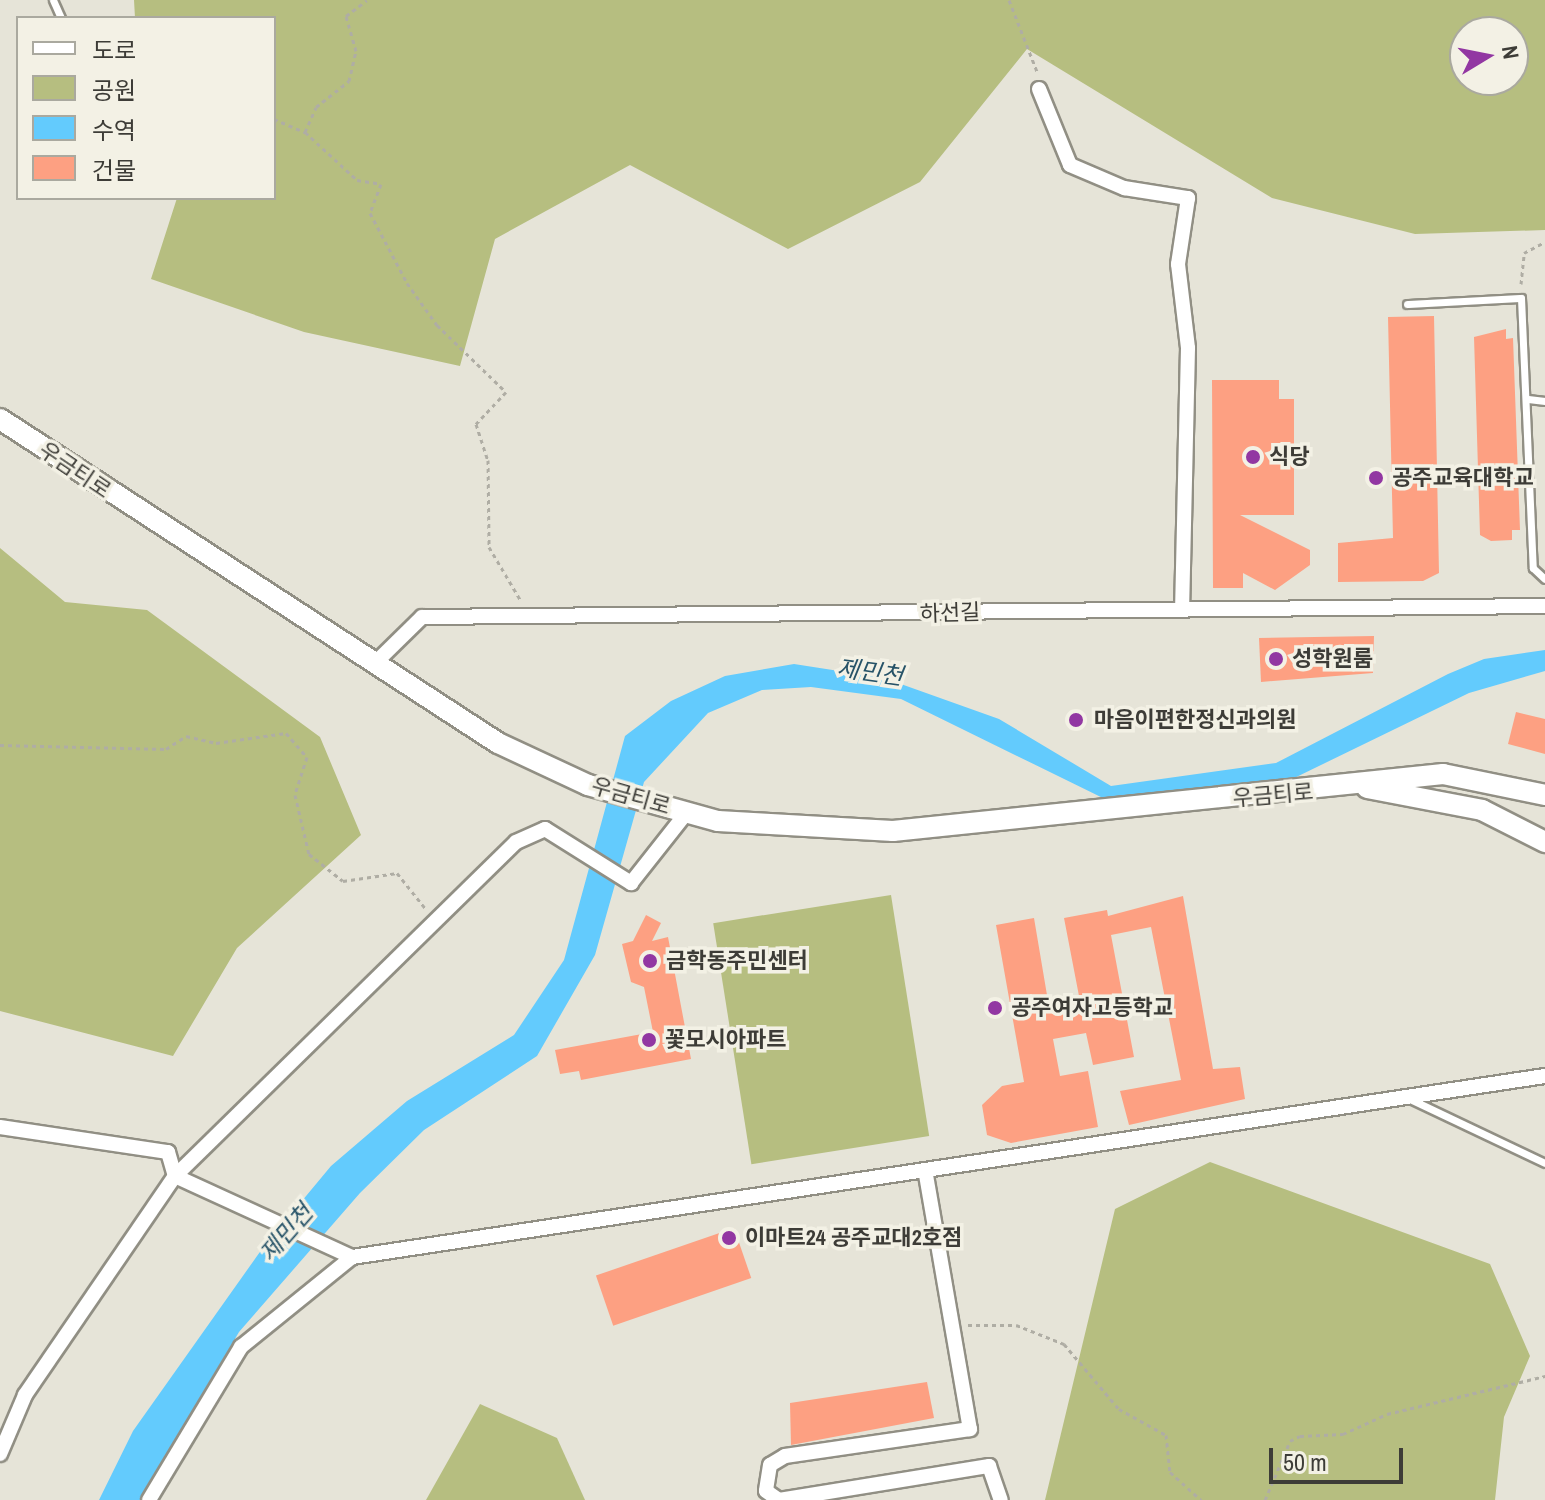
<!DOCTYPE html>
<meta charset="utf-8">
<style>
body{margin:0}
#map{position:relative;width:1545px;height:1500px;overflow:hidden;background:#e6e4d8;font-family:"Archivo Narrow","Noto Sans KR",sans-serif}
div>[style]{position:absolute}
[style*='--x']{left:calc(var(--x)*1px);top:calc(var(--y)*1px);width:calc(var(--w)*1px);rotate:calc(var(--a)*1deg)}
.green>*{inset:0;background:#b6be80;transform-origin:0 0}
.water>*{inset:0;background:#63cbfd}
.building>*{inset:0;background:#fda082;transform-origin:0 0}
.path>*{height:3px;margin-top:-1.5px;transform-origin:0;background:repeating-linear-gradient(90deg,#afada4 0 4px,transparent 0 8px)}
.roads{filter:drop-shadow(2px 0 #918f84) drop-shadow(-2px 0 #918f84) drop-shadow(0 2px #918f84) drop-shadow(0 -2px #918f84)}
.lane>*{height:7px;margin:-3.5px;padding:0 3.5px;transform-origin:3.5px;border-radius:3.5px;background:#fff}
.street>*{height:14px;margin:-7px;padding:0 7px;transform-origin:7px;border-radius:7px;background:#fff}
.secondary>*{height:20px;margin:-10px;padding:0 10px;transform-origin:10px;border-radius:10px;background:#fff}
.dots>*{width:22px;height:22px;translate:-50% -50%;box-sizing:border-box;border:4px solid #f3f1e5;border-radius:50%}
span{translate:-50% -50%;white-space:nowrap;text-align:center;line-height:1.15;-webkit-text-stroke:7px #f3f1e5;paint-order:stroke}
.poi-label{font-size:22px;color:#3d3c37;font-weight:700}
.left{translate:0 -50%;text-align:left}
.street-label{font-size:22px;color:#3d3c37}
.water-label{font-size:24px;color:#275368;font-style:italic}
.legend{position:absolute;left:16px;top:16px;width:260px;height:184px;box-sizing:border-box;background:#f3f1e5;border:2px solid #aaa99f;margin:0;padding:10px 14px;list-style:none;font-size:24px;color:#3d3c37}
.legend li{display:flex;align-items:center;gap:16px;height:40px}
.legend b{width:40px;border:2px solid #aaa99f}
.north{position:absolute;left:1449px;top:16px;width:80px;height:80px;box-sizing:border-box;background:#f3f1e5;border:2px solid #aaa99f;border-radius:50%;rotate:80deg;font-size:22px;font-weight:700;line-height:32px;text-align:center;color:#3d3c37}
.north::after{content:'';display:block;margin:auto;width:28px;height:36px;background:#9237a2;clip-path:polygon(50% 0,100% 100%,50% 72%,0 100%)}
.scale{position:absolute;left:1269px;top:1448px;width:134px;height:36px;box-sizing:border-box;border:4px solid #3d3c37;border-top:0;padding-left:10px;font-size:24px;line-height:28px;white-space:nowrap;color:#3d3c37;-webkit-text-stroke:6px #f3f1e5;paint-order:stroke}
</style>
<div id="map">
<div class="green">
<div style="clip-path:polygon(evenodd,134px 0,1545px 0,1545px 230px,1415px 234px,1272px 198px,1027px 49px,920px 182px,788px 249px,630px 165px,495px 239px,460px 366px,304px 332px,151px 279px,177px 198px,274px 198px,274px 18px,135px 18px,134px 0,1513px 32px,1513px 80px,1465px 80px,1465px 32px,1513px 32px)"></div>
<div style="clip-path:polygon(0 548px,65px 602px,147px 610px,320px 737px,361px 835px,237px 948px,173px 1056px,0 1011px)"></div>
<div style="left:891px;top:895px;width:244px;height:180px;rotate:81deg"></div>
<div style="clip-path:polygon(1210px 1162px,1490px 1264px,1530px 1356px,1504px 1417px,1495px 1500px,1045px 1500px,1115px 1209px)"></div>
<div style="clip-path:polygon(480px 1404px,557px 1438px,585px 1500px,426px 1500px)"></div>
</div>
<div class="water">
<div style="clip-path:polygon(1545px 650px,1545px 671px,1469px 693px,1284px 783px,1109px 801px,901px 699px,811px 687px,762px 690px,708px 713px,644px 782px,595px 955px,537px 1056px,424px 1130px,360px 1193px,239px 1332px,140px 1500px,99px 1500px,133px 1431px,262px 1249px,331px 1166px,407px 1101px,514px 1035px,564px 960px,625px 736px,671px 701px,725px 676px,794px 664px,884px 678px,999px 719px,1111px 786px,1276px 763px,1448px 674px,1484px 659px)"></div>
</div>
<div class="building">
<div style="clip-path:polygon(1434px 316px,1439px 573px,1423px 581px,1338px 582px,1338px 543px,1393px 538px,1388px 317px)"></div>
<div style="clip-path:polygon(1506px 329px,1506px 339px,1513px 338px,1520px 530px,1512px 530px,1512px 540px,1491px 541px,1480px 535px,1474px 337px)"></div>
<div style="clip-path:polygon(1212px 380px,1279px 380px,1279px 399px,1294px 399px,1294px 515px,1240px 515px,1310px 550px,1310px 565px,1275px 590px,1243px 573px,1243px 588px,1213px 588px)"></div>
<div style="clip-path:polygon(1374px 636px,1373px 673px,1261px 682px,1259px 638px)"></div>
<div style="clip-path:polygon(1516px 712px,1545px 719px,1545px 754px,1508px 744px)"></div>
<div style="clip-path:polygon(1183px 896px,1213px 1069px,1240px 1067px,1245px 1099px,1129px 1125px,1120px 1091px,1181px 1080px,1151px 927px,1111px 935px,1134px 1057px,1093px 1065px,1086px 1033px,1053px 1039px,1060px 1076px,1088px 1071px,1098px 1127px,1011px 1143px,987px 1135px,982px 1105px,1002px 1086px,1024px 1082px,996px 925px,1034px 918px,1048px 1001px,1079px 996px,1064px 918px,1107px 910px,1108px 916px)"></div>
<div style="clip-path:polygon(646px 915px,661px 923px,652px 941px,668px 937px,691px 1059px,581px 1080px,579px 1071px,560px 1074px,555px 1050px,653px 1032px,644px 987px,631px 982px,622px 944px,633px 941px)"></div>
<div style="left:734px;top:1228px;width:53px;height:146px;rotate:71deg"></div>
<div style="clip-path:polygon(927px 1382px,934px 1418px,791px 1445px,790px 1403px)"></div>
</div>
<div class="path">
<div style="--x:1009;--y:0;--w:79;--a:68.6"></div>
<div style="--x:274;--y:119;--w:34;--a:23"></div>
<div style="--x:305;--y:132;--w:71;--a:42.7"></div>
<div style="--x:357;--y:180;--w:24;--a:9"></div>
<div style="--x:381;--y:184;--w:31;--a:111"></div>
<div style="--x:370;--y:213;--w:79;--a:62.1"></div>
<div style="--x:407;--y:283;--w:52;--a:54.5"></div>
<div style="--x:437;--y:325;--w:96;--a:44.2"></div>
<div style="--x:506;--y:392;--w:44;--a:133.2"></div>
<div style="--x:476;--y:424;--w:38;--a:72"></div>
<div style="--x:488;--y:460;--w:87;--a:89.3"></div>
<div style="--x:489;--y:547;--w:63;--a:59.3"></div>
<div style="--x:305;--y:132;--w:27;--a:-66"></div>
<div style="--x:316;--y:107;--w:42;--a:-38.2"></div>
<div style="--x:349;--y:81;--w:31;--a:-77"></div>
<div style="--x:356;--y:51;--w:36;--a:-106"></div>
<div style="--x:346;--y:16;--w:26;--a:-37"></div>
<div style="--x:1521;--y:284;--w:31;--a:-84"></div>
<div style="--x:1524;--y:253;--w:24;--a:-28"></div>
<div style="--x:0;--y:745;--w:166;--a:1.4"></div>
<div style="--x:166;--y:749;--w:24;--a:-33"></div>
<div style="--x:186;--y:736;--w:31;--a:13"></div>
<div style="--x:216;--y:743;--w:71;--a:-8.1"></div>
<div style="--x:286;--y:733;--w:32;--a:49"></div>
<div style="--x:307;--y:757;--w:40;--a:108"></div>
<div style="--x:295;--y:795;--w:61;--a:76.7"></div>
<div style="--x:309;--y:854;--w:43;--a:38.5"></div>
<div style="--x:343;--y:881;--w:55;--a:-8.4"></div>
<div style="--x:397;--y:873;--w:45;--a:51.3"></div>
<div style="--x:968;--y:1325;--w:48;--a:0"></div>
<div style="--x:1016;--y:1325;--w:52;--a:21.6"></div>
<div style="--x:1064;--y:1344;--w:85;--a:49.8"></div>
<div style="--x:1119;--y:1409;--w:54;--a:29"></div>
<div style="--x:1166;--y:1435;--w:37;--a:84"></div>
<div style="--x:1170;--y:1472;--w:42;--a:42.1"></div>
<div style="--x:1265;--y:1500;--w:64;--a:-67"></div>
<div style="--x:1290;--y:1441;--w:11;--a:-27"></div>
<div style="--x:1300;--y:1436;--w:43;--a:-2.7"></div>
<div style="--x:1343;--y:1434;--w:48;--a:-24.4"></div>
<div style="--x:1387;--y:1414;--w:163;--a:-13.5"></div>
</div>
<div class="roads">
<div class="lane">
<div style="--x:53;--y:0;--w:20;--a:66"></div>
<div style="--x:1407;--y:304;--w:114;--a:-3"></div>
<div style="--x:1521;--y:298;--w:270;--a:87.5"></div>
<div style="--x:1533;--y:568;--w:16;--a:43"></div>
<div style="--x:1528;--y:399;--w:17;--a:7"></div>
<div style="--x:1410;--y:1099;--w:149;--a:25.4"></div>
</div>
<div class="street">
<div style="--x:1039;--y:89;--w:82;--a:67.8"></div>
<div style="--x:1070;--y:165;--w:59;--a:23.1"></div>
<div style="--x:1124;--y:188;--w:65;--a:8.9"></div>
<div style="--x:1188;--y:198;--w:67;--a:98.6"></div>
<div style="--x:1178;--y:264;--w:85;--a:83.2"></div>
<div style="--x:1188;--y:348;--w:262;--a:91.3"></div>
<div style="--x:374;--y:664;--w:67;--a:-44.4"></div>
<div style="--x:422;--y:617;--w:1123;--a:-0.56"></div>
<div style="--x:0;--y:1127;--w:170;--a:8.5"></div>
<div style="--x:168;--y:1152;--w:25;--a:74"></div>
<div style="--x:175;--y:1176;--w:195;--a:24.6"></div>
<div style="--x:926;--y:1175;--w:258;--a:80.2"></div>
<div style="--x:970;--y:1429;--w:187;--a:171.7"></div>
<div style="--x:785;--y:1456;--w:17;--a:149"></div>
<div style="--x:770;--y:1465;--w:26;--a:99"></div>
<div style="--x:766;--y:1491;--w:16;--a:35"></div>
<div style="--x:779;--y:1500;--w:213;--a:-9.2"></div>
<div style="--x:989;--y:1466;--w:36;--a:71"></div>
<div style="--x:0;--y:1454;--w:64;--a:-67"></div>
<div style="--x:25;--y:1395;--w:265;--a:-55.6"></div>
<div style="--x:175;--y:1176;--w:477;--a:-44.4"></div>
<div style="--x:516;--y:842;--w:32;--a:-24"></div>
<div style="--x:545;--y:829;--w:102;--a:32.1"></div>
<div style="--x:631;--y:883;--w:90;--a:-51.7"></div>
<div style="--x:149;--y:1500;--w:179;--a:-59"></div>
<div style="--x:241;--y:1347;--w:143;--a:-39"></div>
<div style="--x:352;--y:1257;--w:1207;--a:-8.63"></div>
</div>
<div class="secondary">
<div style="--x:0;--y:419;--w:594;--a:33.05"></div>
<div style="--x:498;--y:743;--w:99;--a:25"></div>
<div style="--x:588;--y:785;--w:135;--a:15.5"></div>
<div style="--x:718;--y:821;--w:175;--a:3.3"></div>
<div style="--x:893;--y:831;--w:553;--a:-5.92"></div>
<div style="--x:1443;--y:774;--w:104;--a:11.6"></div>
<div style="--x:1367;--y:788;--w:117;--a:10.8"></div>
<div style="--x:1482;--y:810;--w:71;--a:26.9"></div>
</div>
</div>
<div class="dots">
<div style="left:1253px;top:457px;background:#9237a2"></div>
<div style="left:1376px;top:478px;background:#9237a2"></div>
<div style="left:1276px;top:659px;background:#9237a2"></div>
<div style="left:1076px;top:720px;background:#9237a2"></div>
<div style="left:650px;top:961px;background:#9237a2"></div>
<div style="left:995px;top:1008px;background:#9237a2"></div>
<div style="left:649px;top:1040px;background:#9237a2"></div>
<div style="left:729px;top:1238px;background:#9237a2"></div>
</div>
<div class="poi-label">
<span class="left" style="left:1269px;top:457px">식당</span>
<span class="left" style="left:1392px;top:478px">공주교육대학교</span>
<span class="left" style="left:1292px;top:659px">성학원룸</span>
<span class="left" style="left:1094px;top:720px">마음이편한정신과의원</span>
<span class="left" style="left:666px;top:961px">금학동주민센터</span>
<span class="left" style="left:1011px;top:1008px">공주여자고등학교</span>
<span class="left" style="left:665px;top:1040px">꽃모시아파트</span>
<span class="left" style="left:745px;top:1238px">이마트24 공주교대2호점</span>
</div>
<div class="street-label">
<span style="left:75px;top:470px;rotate:34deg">우금티로</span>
<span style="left:950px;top:613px;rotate:-2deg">하선길</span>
<span style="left:1273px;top:795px;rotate:-5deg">우금티로</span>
<span style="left:631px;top:796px;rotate:16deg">우금티로</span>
</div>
<div class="water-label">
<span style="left:870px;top:672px;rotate:8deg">제민천</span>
<span style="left:286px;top:1233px;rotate:-49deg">제민천</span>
</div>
<ul class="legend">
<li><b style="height:10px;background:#fff"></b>도로</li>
<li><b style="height:22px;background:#b6be80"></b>공원</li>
<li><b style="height:22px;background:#63cbfd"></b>수역</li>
<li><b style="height:22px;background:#fda082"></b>건물</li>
</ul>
<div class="north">N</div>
<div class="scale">50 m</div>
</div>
